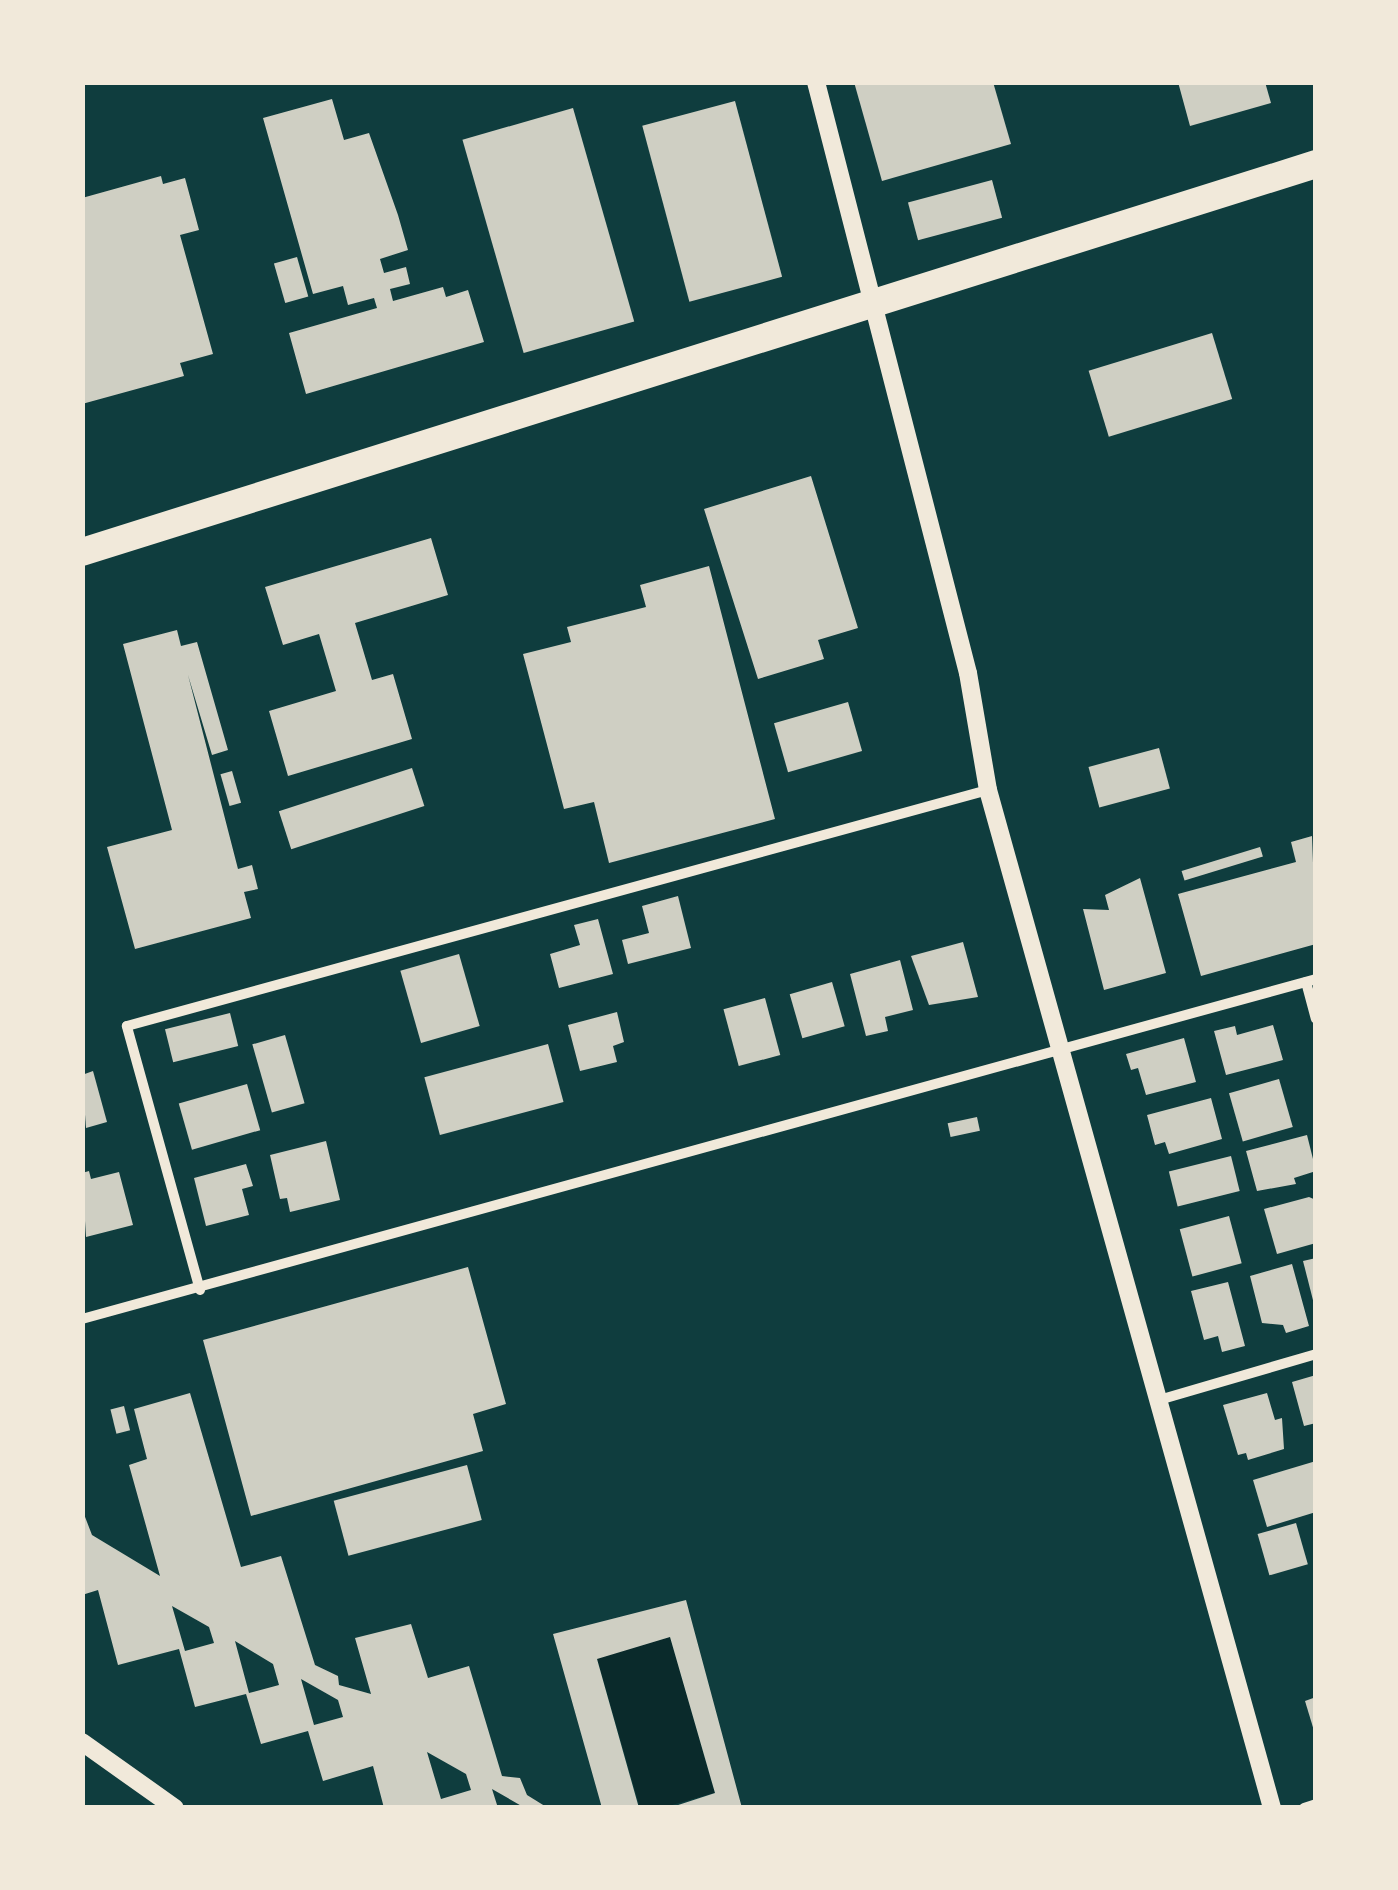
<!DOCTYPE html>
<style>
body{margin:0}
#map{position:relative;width:1398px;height:1890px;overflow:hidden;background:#0f3d3e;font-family:Overpass,sans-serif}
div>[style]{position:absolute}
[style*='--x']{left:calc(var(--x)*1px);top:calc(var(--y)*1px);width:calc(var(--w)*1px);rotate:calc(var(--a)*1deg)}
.water>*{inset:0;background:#0a2a2b;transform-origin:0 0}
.building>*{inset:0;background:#cfcfc3;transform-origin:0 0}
.minor>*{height:10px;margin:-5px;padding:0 5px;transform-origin:5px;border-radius:5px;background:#f1e9da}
.tertiary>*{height:18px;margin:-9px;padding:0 9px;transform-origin:9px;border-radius:9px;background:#f1e9da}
.trunk>*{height:28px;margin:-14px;padding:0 14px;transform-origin:14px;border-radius:14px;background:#f1e9da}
span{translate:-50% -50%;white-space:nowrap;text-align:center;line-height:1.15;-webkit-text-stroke:8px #f1e9da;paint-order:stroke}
.frame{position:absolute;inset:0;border:85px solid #f1e9da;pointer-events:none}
</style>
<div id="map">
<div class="water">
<div style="left:670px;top:1637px;width:162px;height:76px;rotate:74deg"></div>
</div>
<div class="building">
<div style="clip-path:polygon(854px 82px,993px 82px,1011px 144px,882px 181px)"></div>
<div style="clip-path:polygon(1178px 82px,1265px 82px,1271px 103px,1190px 126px)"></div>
<div style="clip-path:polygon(332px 99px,344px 140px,369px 133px,398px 215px,408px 250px,380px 259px,384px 273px,406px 267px,410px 284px,390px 289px,393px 301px,443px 287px,446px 297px,468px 290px,484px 342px,306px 394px,289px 333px,377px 308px,374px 298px,348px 305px,343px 286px,313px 294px,263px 118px)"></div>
<div style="left:735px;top:101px;width:182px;height:96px;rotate:75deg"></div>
<div style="left:573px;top:108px;width:222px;height:115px;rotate:74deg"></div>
<div style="clip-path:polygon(161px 176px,163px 184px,185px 178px,199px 230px,180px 235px,213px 354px,180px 363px,184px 376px,82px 404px,82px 198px)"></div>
<div style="left:992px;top:180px;width:39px;height:87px;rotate:75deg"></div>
<div style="left:297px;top:257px;width:41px;height:24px;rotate:74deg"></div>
<div style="left:1212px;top:333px;width:69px;height:129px;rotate:73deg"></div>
<div style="clip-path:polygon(811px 476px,858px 628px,818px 640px,824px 659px,758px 679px,704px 509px)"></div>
<div style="clip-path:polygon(431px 538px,448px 595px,355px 623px,372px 680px,393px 674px,412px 739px,288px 776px,269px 711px,336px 691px,319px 634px,283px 645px,265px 587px)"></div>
<div style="clip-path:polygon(709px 566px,775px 819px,609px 863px,594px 802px,564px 809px,523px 654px,571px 642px,567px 627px,646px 607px,640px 585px)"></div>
<div style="clip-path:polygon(177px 630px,181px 646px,197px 642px,228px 750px,212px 755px,188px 675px,238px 869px,252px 865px,258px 889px,244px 892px,251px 918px,135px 949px,107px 847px,172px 830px,123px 644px)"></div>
<div style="left:848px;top:702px;width:51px;height:77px;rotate:74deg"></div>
<div style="left:1159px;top:748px;width:42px;height:73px;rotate:75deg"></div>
<div style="left:412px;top:768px;width:40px;height:140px;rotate:72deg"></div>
<div style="left:232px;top:771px;width:33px;height:12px;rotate:74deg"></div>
<div style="clip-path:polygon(1312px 836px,1316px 944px,1201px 976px,1178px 894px,1296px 862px,1291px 842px)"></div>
<div style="left:1260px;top:847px;width:10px;height:82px;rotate:73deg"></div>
<div style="clip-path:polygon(1140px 878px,1166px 973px,1104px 990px,1083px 909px,1109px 910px,1105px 895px)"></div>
<div style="clip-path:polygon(678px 896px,691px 948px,628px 964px,622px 940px,649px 933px,642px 906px)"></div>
<div style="clip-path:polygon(598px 919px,613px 974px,559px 988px,550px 954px,580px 945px,574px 925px)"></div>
<div style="clip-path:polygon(963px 942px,978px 997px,929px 1005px,911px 956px)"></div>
<div style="left:459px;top:954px;width:75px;height:61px;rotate:74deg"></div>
<div style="clip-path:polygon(900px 960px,913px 1010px,885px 1017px,888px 1031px,866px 1036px,850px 974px)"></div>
<div style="left:832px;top:982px;width:46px;height:44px;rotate:74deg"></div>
<div style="left:765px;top:998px;width:59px;height:43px;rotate:75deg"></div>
<div style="clip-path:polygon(617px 1012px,624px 1042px,613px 1046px,617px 1062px,580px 1071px,568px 1025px)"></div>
<div style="left:230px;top:1013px;width:34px;height:67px;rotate:76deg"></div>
<div style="clip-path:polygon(1273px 1025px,1283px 1060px,1226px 1075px,1214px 1031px,1235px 1026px,1237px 1035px)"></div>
<div style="left:285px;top:1035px;width:71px;height:34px;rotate:74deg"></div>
<div style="clip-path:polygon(1184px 1038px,1196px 1082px,1146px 1095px,1138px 1068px,1131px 1070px,1126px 1054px)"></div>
<div style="left:548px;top:1044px;width:60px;height:128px;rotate:75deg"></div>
<div style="clip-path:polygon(93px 1071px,107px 1122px,86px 1128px,82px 1075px)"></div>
<div style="left:1279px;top:1079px;width:50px;height:52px;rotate:74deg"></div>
<div style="left:247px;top:1084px;width:48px;height:71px;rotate:74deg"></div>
<div style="clip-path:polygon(1211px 1098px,1222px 1139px,1169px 1154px,1165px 1142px,1155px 1145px,1147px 1115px)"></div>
<div style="left:977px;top:1117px;width:14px;height:30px;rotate:78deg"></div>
<div style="clip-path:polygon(1307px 1135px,1316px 1171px,1294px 1178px,1296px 1184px,1257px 1191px,1246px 1151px)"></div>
<div style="clip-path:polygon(326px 1141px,340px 1200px,290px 1212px,287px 1198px,280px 1199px,270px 1155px)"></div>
<div style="left:1231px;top:1156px;width:36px;height:64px;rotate:76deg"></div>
<div style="clip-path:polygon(246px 1164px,253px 1186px,242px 1189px,249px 1215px,206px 1226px,194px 1178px)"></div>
<div style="clip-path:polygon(89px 1171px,91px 1179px,119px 1172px,133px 1225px,86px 1237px,82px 1173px)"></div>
<div style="clip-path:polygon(1309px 1197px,1316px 1200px,1316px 1243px,1277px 1254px,1264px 1209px)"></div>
<div style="left:1229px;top:1216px;width:49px;height:51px;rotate:75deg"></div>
<div style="clip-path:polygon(1316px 1258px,1316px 1304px,1314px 1304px,1303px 1261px)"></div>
<div style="clip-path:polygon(1292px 1264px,1309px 1326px,1286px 1333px,1283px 1325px,1262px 1323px,1250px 1276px)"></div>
<div style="clip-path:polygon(468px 1267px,506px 1404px,473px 1414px,483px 1451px,251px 1516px,203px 1340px)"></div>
<div style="clip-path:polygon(1228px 1282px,1245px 1346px,1222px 1352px,1218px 1336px,1204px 1340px,1191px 1291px)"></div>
<div style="clip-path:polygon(1316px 1375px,1316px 1423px,1304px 1426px,1292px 1382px)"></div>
<div style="clip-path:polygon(evenodd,190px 1393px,241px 1567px,281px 1556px,315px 1665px,338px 1676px,339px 1685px,371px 1694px,355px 1638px,411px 1624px,428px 1678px,469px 1666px,502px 1776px,520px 1778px,527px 1795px,548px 1808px,525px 1808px,492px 1789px,498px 1808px,384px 1808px,373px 1766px,323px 1781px,308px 1731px,261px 1744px,246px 1694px,195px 1707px,179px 1649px,118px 1665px,98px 1590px,82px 1595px,82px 1509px,92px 1535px,160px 1576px,129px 1465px,147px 1459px,134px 1409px,190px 1393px,172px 1606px,209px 1627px,214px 1643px,185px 1651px,172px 1606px,190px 1393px,235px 1641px,273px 1664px,279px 1685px,249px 1693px,235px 1641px,190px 1393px,301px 1679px,338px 1700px,343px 1717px,314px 1725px,301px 1679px,190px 1393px,427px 1752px,466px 1774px,471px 1790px,441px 1799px,427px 1752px)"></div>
<div style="clip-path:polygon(1267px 1393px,1275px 1420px,1282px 1418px,1284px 1449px,1248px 1460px,1246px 1453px,1238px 1455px,1223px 1405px)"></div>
<div style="left:124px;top:1406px;width:25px;height:14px;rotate:76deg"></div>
<div style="clip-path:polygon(1316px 1461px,1316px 1512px,1267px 1527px,1253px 1480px)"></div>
<div style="left:467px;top:1465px;width:57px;height:138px;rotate:75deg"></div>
<div style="left:1296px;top:1523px;width:43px;height:40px;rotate:74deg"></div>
<div style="clip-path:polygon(686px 1600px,742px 1808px,669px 1808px,715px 1793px,670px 1637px,597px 1659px,639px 1808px,602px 1808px,553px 1634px)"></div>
<div style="clip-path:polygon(1316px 1697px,1316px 1734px,1315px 1734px,1305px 1701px)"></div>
</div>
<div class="minor">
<div style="--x:1306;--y:982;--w:38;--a:75"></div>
<div style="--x:200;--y:1290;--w:274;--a:-105.5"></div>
<div style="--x:127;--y:1026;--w:893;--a:-15.33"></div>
<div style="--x:82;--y:1319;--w:1280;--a:-15.4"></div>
<div style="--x:1159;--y:1400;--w:164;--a:-16.3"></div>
<div style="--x:1304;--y:1808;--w:13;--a:-18"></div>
</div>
<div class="tertiary">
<div style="--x:816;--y:82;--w:610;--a:75.58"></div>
<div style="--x:968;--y:673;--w:119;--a:80.3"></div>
<div style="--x:988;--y:790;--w:1057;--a:74.41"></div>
<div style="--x:82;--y:1742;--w:114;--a:35.4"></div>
</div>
<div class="trunk">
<div style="--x:82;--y:552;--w:1294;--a:-17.45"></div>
</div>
<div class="frame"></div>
</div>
